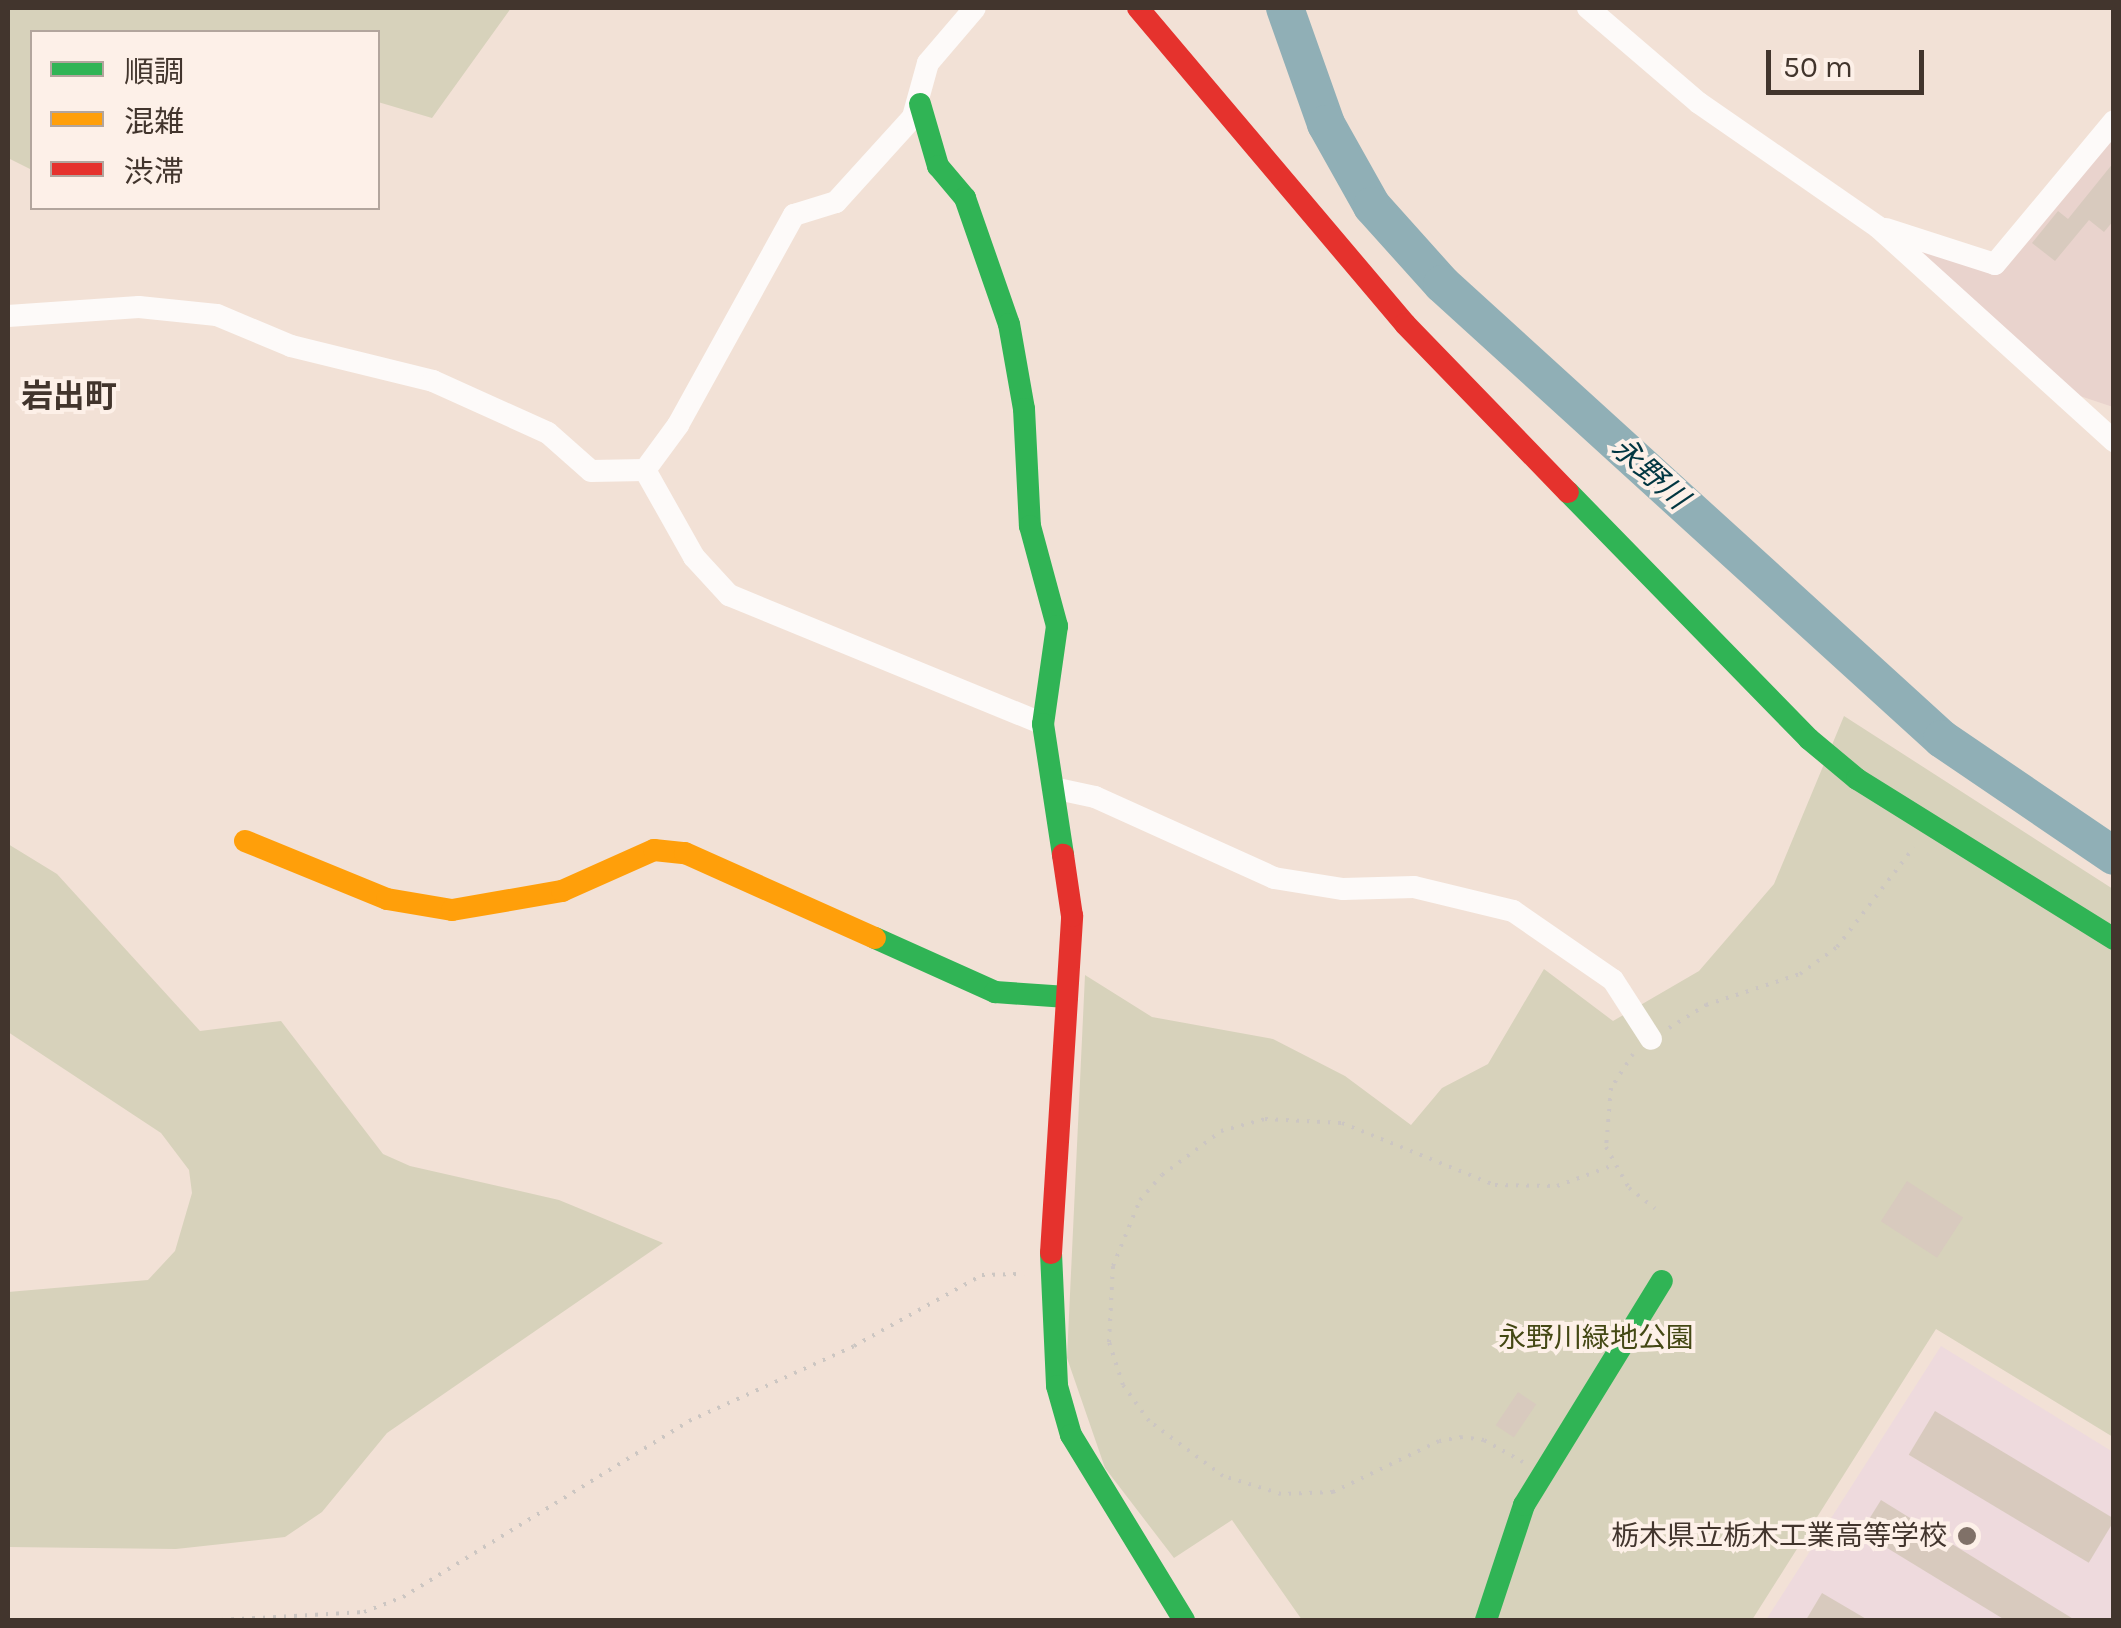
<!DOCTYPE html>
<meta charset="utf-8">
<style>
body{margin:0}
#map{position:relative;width:2121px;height:1628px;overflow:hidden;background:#f2e1d6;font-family:Karla,"Noto Sans JP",sans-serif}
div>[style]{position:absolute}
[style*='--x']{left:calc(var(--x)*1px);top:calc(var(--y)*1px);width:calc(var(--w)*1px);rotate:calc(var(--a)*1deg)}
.industrial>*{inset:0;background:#e9d3cd}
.education>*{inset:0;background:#eedadd}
.green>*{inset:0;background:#d7d2bb}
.river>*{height:38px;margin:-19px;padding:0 19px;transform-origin:19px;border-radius:19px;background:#90afb6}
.building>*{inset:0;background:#d8cabe;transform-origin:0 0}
.path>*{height:4px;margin-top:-2px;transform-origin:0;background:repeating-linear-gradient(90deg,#ccc6c2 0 2.5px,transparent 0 10.5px)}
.street>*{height:22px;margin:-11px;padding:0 11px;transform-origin:11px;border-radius:11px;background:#fdfaf9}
.fast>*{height:22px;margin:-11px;padding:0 11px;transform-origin:11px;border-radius:11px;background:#30b455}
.slow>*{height:22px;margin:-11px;padding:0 11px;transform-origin:11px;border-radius:11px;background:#ff9f0a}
.jam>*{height:22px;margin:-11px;padding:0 11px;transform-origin:11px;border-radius:11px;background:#e5322d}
.dots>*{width:28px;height:28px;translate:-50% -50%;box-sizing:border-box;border:5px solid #fdf0e8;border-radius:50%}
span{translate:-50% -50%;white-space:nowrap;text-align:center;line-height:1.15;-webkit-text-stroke:8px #fdf0e8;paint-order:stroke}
.park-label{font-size:28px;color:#444814}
.poi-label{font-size:28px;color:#42352d}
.right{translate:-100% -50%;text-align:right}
.water-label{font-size:30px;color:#013641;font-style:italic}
.quarter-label{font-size:32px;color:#42352d;font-weight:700}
.frame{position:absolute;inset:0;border:10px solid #42352d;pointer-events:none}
.legend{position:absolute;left:30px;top:30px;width:350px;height:180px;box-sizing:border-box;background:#fdf0e8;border:2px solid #b2a59d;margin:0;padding:12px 18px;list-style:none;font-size:30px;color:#42352d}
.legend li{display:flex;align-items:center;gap:20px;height:50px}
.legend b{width:50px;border:2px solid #b2a59d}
.scale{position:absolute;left:1766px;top:50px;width:158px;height:45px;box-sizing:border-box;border:5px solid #42352d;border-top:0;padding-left:12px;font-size:30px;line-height:35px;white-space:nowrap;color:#42352d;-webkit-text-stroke:8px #fdf0e8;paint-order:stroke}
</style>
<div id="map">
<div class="industrial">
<div style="clip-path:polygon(2113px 131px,2113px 407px,2065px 391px,1907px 247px,2000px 270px)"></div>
</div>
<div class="education">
<div style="clip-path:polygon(1941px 1346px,2113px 1452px,2113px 1620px,1766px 1620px)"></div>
</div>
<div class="green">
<div style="clip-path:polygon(8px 8px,511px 8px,432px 118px,378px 102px,378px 32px,32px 32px,32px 170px,8px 158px)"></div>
<div style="clip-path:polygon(1844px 716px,2113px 889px,2113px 1437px,1936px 1329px,1752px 1620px,1302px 1620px,1232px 1520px,1174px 1558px,1105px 1468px,1067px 1358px,1085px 975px,1152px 1017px,1273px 1039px,1345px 1076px,1411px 1125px,1442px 1088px,1488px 1064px,1544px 969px,1613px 1021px,1699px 971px,1774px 884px)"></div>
<div style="clip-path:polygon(8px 844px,57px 874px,200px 1031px,281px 1021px,383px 1154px,410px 1166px,559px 1200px,663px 1243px,387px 1433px,322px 1512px,285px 1537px,176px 1549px,8px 1547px,8px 1292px,148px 1280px,175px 1251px,192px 1193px,189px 1170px,161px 1133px,8px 1032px)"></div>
</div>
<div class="river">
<div style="--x:1285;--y:8;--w:123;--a:70.5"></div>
<div style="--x:1326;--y:124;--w:94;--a:60.7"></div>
<div style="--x:1372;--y:206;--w:105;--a:48.1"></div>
<div style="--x:1442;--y:284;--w:676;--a:42.3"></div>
<div style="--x:1942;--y:739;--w:208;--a:34.2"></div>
</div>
<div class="building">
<div style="clip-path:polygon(2114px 162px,2114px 220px,2104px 232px,2089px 220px,2055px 261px,2032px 243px,2058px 211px,2068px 219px)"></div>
<div style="left:1907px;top:1181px;width:67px;height:48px;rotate:33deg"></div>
<div style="left:1518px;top:1392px;width:22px;height:40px;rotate:34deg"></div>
<div style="left:1935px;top:1411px;width:210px;height:51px;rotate:31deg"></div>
<div style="clip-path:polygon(1881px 1500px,2075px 1620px,2005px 1620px,1861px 1532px)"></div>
<div style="clip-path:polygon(1822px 1593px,1868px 1620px,1806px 1620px)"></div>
</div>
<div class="path">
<div style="--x:1669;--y:1028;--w:44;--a:-31.9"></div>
<div style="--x:1706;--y:1005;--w:99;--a:-18.3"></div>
<div style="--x:1800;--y:974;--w:46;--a:-36.1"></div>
<div style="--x:1837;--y:947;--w:126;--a:-52.4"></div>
<div style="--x:1633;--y:1054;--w:40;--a:122.9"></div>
<div style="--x:1611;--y:1088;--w:59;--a:94.8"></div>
<div style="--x:1606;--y:1147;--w:47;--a:60.7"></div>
<div style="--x:1629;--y:1188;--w:33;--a:38"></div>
<div style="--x:1523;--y:1462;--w:45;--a:-150.6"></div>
<div style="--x:1484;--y:1440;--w:22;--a:-172"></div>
<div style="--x:1462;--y:1437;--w:23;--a:170"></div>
<div style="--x:1439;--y:1441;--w:118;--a:154.3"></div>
<div style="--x:1333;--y:1492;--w:52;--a:177.8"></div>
<div style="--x:1281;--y:1494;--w:61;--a:-162.8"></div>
<div style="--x:1223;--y:1476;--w:92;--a:-143.4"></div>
<div style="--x:1149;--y:1421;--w:44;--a:-125.8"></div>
<div style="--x:1123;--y:1385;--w:45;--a:-108"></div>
<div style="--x:1109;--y:1342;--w:76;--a:-87"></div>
<div style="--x:1113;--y:1266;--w:71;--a:-67.8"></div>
<div style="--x:1140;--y:1200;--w:33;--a:-49"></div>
<div style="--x:1162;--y:1175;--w:74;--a:-36.7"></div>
<div style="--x:1221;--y:1131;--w:46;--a:-15.3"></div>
<div style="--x:1265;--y:1119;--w:77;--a:3"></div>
<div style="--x:1342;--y:1123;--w:165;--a:22.1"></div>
<div style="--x:1495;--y:1185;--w:62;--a:0.9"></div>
<div style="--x:1557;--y:1186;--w:61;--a:-20.2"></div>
<div style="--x:221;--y:1620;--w:143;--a:-3.2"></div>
<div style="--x:364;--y:1612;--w:42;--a:-21"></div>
<div style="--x:403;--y:1597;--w:336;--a:-31.6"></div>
<div style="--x:689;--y:1421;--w:181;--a:-24.4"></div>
<div style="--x:854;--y:1346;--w:146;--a:-29"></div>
<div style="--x:982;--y:1275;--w:42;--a:-1.4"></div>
</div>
<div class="street">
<div style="--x:1588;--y:8;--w:146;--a:40.6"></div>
<div style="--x:1699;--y:103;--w:218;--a:34.7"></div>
<div style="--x:1878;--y:227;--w:319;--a:42.2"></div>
<div style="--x:1886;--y:229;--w:114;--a:17.8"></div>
<div style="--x:1995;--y:264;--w:186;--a:-50.2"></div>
<div style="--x:8;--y:316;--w:131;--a:-3.9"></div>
<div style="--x:139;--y:307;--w:78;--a:5.9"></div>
<div style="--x:217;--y:315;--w:80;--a:22.7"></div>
<div style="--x:291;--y:346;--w:146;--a:13.8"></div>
<div style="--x:433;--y:381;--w:126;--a:24.3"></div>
<div style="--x:548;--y:433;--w:57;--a:41.5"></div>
<div style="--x:591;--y:471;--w:54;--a:-1.1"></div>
<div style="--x:645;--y:470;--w:56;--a:-53.7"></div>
<div style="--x:678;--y:425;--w:240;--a:-61.1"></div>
<div style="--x:794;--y:215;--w:44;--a:-17.2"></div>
<div style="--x:836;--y:202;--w:115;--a:-47.8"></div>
<div style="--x:913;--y:117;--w:56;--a:-74.5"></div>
<div style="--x:928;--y:63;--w:72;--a:-49.5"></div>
<div style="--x:645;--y:470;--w:100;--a:60.6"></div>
<div style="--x:694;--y:557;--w:52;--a:47.4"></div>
<div style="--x:729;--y:595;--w:339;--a:22.3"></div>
<div style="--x:1053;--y:788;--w:43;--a:12.1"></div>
<div style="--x:1095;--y:797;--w:196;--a:24.3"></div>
<div style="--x:1274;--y:878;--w:70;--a:9.1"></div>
<div style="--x:1343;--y:889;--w:71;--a:-1.6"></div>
<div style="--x:1414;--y:887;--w:102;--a:13.6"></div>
<div style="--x:1513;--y:911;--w:121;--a:34.6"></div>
<div style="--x:1613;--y:980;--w:70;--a:57.2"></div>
</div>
<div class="fast">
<div style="--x:920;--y:104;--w:65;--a:73.8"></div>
<div style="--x:938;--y:166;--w:42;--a:49.8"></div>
<div style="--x:965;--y:198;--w:133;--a:70.8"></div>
<div style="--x:1009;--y:324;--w:86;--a:80"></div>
<div style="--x:1024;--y:409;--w:117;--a:87.1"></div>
<div style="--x:1030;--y:526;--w:104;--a:74.9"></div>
<div style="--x:1057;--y:626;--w:99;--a:98.1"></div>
<div style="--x:1043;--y:724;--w:133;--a:81.3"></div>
<div style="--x:1568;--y:492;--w:345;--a:45.7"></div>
<div style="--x:1809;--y:739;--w:62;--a:39.8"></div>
<div style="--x:1857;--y:779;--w:303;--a:31.9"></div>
<div style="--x:875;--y:938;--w:132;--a:24.2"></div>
<div style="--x:995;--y:992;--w:72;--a:4"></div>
<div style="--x:1051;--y:1253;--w:133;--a:87.4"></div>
<div style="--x:1057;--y:1386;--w:51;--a:74.1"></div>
<div style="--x:1071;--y:1435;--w:217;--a:58.6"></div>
<div style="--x:1486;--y:1620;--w:121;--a:-71.7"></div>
<div style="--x:1524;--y:1505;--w:263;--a:-58.4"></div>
</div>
<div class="slow">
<div style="--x:245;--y:841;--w:153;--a:22.2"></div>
<div style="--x:387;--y:899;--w:66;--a:9.6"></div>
<div style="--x:452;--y:910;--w:112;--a:-9.8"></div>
<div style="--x:562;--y:891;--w:101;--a:-24"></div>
<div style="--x:654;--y:850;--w:31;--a:6"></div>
<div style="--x:685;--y:853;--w:208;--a:24.1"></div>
</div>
<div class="jam">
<div style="--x:1138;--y:8;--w:414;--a:49.8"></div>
<div style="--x:1405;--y:324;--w:234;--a:45.9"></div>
<div style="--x:1051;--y:1253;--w:338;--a:-86.4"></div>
<div style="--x:1072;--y:916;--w:62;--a:-98.4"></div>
</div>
<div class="dots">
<div style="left:1967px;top:1536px;background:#807168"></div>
</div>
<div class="park-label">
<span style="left:1596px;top:1338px">永野川緑地公園</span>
</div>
<div class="poi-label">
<span class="right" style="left:1947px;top:1536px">栃木県立栃木工業高等学校</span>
</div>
<div class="water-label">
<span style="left:1650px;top:473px;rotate:42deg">永野川</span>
</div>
<div class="quarter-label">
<span style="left:69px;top:397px">岩出町</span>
</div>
<div class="frame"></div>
<ul class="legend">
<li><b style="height:12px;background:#30b455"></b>順調</li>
<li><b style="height:12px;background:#ff9f0a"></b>混雑</li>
<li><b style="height:12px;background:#e5322d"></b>渋滞</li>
</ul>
<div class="scale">50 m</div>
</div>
